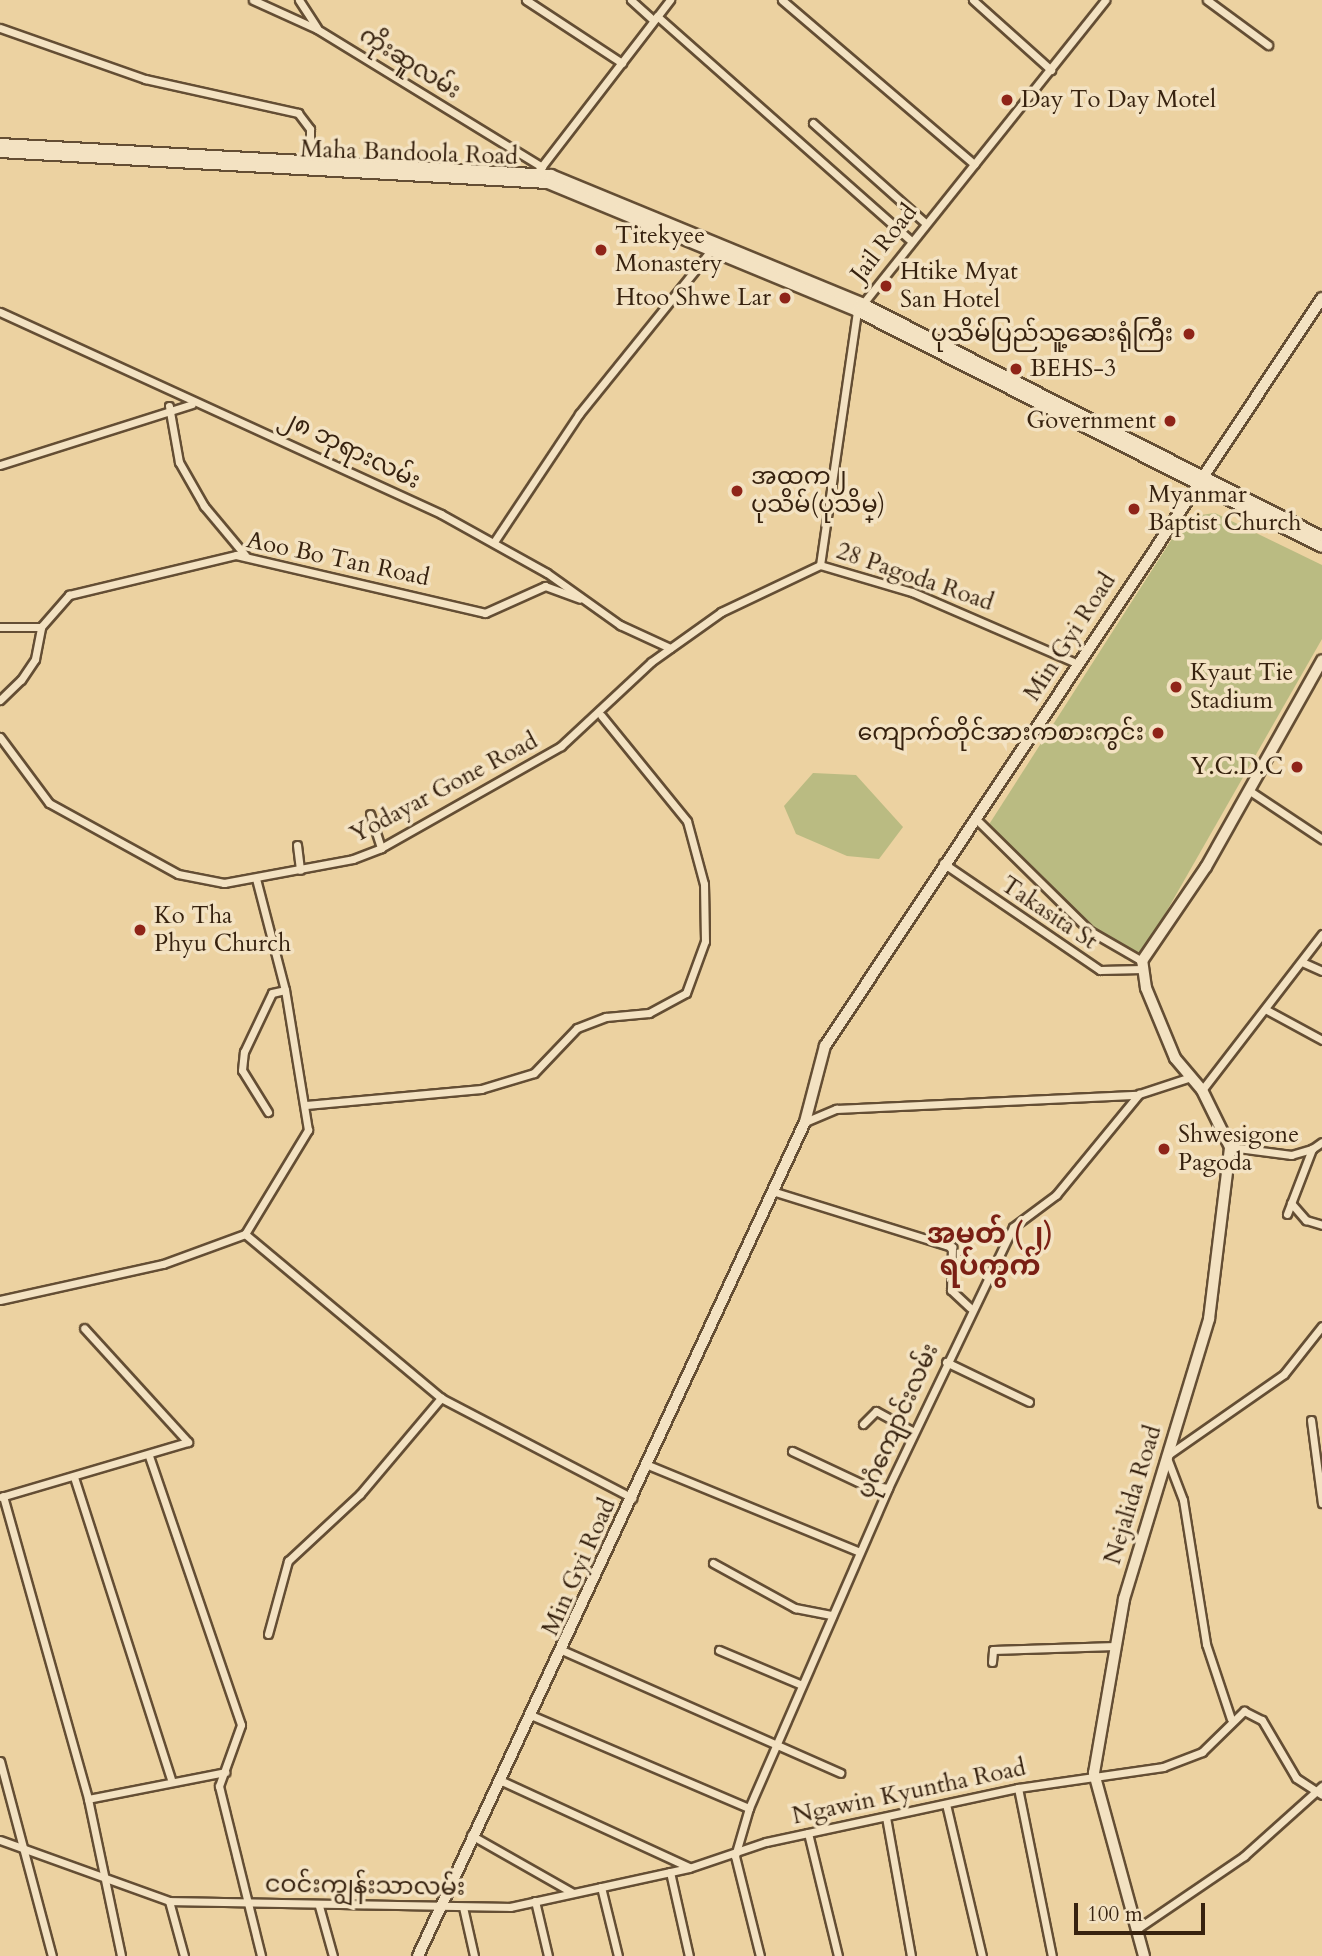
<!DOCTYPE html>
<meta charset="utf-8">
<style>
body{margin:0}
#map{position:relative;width:1322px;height:1956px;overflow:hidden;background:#ecd2a1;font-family:Cardo,"Noto Sans Myanmar",serif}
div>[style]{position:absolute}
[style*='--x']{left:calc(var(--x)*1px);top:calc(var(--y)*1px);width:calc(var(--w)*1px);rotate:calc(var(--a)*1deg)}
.green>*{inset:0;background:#babb82}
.roads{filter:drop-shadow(2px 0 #644e34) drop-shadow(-2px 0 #644e34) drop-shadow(0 2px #644e34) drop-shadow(0 -2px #644e34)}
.street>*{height:7px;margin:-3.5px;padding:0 3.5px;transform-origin:3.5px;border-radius:3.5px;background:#f3e2c2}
.secondary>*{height:10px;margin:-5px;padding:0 5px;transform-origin:5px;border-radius:5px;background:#f3e2c2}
.dots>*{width:19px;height:19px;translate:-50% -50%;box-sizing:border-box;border:4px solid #f3e2c2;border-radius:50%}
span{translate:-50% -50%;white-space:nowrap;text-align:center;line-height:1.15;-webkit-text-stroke:7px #f3e2c2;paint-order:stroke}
.street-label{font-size:24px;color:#37220f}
.poi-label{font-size:24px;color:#37220f}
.left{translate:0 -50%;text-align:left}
.right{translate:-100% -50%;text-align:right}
.quarter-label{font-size:28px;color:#7a1f14;font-weight:700}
.scale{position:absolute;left:1074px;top:1903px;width:131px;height:32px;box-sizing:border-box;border:4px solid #37220f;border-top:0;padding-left:9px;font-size:21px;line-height:24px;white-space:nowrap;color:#37220f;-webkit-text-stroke:5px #f3e2c2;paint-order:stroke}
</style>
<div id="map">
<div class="green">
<div style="clip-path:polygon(1215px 513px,1322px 565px,1322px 639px,1141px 956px,1125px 959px,988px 826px,1186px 517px)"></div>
<div style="clip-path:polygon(813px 773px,856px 775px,903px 827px,879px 859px,847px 856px,796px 834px,784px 806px)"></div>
</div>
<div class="roads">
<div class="street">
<div style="--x:253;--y:0;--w:70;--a:24.4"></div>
<div style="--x:317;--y:29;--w:264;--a:31.5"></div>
<div style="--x:299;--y:0;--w:33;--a:57"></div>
<div style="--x:526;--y:0;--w:115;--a:33.3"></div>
<div style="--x:631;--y:0;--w:30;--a:42"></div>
<div style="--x:782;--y:0;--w:253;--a:40.5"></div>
<div style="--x:973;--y:0;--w:105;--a:41.9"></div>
<div style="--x:1207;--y:0;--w:76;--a:36.4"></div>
<div style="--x:657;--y:16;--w:337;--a:41.5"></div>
<div style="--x:0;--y:28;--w:154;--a:19.4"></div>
<div style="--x:145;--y:79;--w:157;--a:12.5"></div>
<div style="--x:298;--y:113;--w:20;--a:53"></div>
<div style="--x:310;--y:129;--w:35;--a:90"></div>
<div style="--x:813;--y:123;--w:149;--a:41.7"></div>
<div style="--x:539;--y:170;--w:215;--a:-52.4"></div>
<div style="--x:0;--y:312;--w:485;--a:24.6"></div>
<div style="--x:441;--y:514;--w:121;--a:29.1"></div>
<div style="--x:547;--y:573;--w:90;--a:35.5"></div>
<div style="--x:620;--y:625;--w:55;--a:24.7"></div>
<div style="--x:169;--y:406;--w:57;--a:79.9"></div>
<div style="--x:179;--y:462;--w:51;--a:60.4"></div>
<div style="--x:204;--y:506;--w:64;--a:50.1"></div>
<div style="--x:0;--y:465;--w:201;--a:-17.6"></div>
<div style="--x:494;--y:542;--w:154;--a:-56.4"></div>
<div style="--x:579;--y:414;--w:213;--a:-51.1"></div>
<div style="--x:820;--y:565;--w:257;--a:-81.7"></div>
<div style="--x:857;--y:311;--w:398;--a:-51.4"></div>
<div style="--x:0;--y:627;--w:41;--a:0"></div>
<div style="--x:0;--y:700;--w:29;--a:-44"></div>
<div style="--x:21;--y:680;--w:25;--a:-56"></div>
<div style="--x:35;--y:659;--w:33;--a:-79"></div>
<div style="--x:41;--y:627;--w:43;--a:-48.8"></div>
<div style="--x:69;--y:595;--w:172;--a:-13.5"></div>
<div style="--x:236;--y:555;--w:256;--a:13.1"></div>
<div style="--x:485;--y:613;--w:66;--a:-24.2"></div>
<div style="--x:545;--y:586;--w:37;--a:20"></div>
<div style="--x:0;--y:737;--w:82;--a:53.4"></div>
<div style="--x:49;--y:803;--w:147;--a:28.8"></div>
<div style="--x:178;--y:874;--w:47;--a:11.1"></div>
<div style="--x:224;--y:883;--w:131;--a:-10.5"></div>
<div style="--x:353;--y:859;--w:30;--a:-21"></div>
<div style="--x:381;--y:848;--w:207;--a:-29.5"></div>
<div style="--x:561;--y:746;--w:123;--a:-43"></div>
<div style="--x:651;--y:662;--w:86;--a:-35.5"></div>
<div style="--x:721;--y:612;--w:110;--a:-25.4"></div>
<div style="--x:820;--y:565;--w:96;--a:16.4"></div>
<div style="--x:912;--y:592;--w:181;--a:23.4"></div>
<div style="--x:1250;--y:791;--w:87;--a:33.7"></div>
<div style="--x:370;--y:814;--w:36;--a:72"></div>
<div style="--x:976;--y:819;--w:160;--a:44.5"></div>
<div style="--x:1090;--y:931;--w:60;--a:30"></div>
<div style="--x:297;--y:845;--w:25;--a:83"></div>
<div style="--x:943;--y:863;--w:190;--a:34.3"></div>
<div style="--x:1100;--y:970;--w:42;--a:-1.4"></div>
<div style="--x:1302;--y:962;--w:22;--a:24"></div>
<div style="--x:1265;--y:1009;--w:65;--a:28.5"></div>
<div style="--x:1202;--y:1090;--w:197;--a:-52.4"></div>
<div style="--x:306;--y:1105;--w:176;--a:-5.2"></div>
<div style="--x:481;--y:1089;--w:55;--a:-16.8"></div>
<div style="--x:534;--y:1073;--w:62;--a:-46.3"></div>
<div style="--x:577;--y:1028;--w:31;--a:-21"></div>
<div style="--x:606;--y:1017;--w:43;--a:-5.3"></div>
<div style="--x:649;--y:1013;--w:42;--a:-28.4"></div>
<div style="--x:686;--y:993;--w:55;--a:-69.9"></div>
<div style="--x:705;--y:941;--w:57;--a:-91"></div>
<div style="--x:704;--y:884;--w:65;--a:-105.1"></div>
<div style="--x:687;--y:821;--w:136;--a:-129.1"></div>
<div style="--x:268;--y:1112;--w:49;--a:-121.8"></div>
<div style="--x:242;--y:1070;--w:18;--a:-84"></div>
<div style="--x:244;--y:1052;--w:65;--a:-64.6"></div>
<div style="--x:272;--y:993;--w:13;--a:-13"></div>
<div style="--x:805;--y:1122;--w:34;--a:-23"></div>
<div style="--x:836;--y:1109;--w:302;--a:-2.7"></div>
<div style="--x:1230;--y:1147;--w:62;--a:7.5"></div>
<div style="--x:1291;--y:1155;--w:22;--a:-16"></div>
<div style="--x:772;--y:1191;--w:189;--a:17.3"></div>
<div style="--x:952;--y:1247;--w:43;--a:91.3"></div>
<div style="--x:951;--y:1290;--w:26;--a:43"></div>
<div style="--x:1291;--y:1203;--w:23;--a:49"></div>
<div style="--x:1306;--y:1220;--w:17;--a:17"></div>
<div style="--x:1287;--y:1214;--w:70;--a:-69"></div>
<div style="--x:1312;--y:1149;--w:12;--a:-35"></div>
<div style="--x:245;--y:1234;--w:256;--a:39.9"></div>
<div style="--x:441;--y:1398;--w:216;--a:27.6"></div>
<div style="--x:0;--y:1300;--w:167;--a:-12.5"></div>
<div style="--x:163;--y:1264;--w:87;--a:-20.1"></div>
<div style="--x:245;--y:1234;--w:122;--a:-58.8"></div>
<div style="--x:308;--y:1130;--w:142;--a:-99.3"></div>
<div style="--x:285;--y:990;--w:115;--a:-104.6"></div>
<div style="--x:946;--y:1362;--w:92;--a:25.7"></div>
<div style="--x:1311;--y:1420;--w:84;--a:82.5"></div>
<div style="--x:863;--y:1424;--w:18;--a:-45"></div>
<div style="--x:876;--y:1411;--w:43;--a:28.9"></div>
<div style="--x:792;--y:1451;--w:77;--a:25.2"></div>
<div style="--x:862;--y:1484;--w:26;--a:9"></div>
<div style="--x:1168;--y:1455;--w:141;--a:-34.9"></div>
<div style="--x:1284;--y:1374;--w:61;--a:-51.6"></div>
<div style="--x:149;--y:1456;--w:284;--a:71.1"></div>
<div style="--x:241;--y:1725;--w:65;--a:109.8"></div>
<div style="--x:219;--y:1786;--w:175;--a:76.1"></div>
<div style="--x:1167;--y:1458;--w:45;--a:69.1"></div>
<div style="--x:1183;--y:1500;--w:146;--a:80.9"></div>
<div style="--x:1206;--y:1644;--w:79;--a:71.6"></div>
<div style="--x:648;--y:1465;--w:229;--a:22.3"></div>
<div style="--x:74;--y:1477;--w:317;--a:72.2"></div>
<div style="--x:3;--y:1496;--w:315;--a:74.3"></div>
<div style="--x:88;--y:1799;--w:160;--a:78.1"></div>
<div style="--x:1;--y:1497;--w:195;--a:-16.4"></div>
<div style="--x:188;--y:1442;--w:154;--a:-132.4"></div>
<div style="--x:713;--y:1563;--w:94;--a:28.8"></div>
<div style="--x:795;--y:1608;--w:38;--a:11"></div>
<div style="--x:268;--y:1634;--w:76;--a:-74.7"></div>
<div style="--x:288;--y:1561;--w:98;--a:-42.9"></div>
<div style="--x:360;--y:1494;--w:126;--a:-49.8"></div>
<div style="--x:719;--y:1650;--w:90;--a:22.9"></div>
<div style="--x:564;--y:1651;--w:302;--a:23.8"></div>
<div style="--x:992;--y:1662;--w:12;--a:-85"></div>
<div style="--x:993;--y:1650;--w:122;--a:-1.9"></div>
<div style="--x:533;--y:1716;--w:235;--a:23.1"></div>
<div style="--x:0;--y:1761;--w:202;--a:75.1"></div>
<div style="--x:504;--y:1782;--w:204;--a:24.7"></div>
<div style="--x:1018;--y:1788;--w:171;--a:78.6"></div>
<div style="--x:88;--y:1799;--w:140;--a:-11.1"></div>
<div style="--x:946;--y:1804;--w:156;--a:76.7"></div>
<div style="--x:886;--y:1817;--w:141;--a:79.8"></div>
<div style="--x:808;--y:1833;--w:127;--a:76.3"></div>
<div style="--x:471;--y:1835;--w:117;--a:29.6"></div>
<div style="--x:0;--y:1840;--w:180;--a:19.8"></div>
<div style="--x:169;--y:1901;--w:341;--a:1"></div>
<div style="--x:510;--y:1907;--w:183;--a:-12.3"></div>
<div style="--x:689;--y:1868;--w:81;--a:-18.7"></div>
<div style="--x:766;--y:1842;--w:258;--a:-12.1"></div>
<div style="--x:1018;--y:1788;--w:147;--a:-8.2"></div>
<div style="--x:1163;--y:1767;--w:42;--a:-21"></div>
<div style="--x:1202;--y:1752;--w:59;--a:-44.3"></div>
<div style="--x:1244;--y:1711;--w:20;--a:27"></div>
<div style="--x:1262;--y:1720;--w:67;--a:59.6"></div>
<div style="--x:1296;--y:1778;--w:31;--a:33"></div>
<div style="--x:735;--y:1856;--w:50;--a:-73.7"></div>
<div style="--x:749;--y:1808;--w:349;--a:-66.5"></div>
<div style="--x:888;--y:1488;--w:289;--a:-64.4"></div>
<div style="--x:1013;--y:1227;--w:54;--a:-36.7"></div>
<div style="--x:1056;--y:1195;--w:131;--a:-50.6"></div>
<div style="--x:1139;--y:1094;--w:55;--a:-18.1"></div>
<div style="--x:735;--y:1856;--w:103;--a:76"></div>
<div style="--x:670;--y:1872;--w:86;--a:77.3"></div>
<div style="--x:601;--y:1887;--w:71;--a:76.2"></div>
<div style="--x:169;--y:1901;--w:57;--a:74.7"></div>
<div style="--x:535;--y:1901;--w:57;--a:76.7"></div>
<div style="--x:319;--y:1906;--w:52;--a:74.4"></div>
<div style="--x:463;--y:1907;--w:50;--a:77.3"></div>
<div style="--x:1140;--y:1927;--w:126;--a:-34.3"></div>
<div style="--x:1244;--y:1856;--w:105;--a:-41.9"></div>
</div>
<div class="secondary">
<div style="--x:0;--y:144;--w:552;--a:3.22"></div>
<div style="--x:551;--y:175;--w:335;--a:22.4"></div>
<div style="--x:861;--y:303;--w:517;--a:26.91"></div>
<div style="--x:0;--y:152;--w:549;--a:3.24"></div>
<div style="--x:548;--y:183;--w:334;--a:22.5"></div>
<div style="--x:857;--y:311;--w:521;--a:26.91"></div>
<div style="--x:418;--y:1956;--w:919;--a:-65.11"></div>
<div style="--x:805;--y:1122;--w:79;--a:-75.3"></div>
<div style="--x:825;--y:1046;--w:898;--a:-56.4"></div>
<div style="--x:1144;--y:1956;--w:190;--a:-105.3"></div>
<div style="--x:1094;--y:1773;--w:177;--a:-80.2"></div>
<div style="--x:1124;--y:1599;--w:293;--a:-73.1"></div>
<div style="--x:1209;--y:1319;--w:173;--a:-83"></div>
<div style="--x:1230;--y:1147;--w:64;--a:-116.2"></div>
<div style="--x:1202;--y:1090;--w:42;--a:-130.2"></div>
<div style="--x:1175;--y:1058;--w:76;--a:-112.5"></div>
<div style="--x:1146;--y:988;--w:27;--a:-98"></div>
<div style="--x:1142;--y:961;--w:114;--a:-55.8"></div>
<div style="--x:1206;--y:867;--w:237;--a:-60.7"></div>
</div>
</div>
<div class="dots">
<div style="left:1007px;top:100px;background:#8f2418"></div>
<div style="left:601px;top:250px;background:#8f2418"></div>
<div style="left:886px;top:286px;background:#8f2418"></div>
<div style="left:785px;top:298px;background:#8f2418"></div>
<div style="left:1189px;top:334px;background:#8f2418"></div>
<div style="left:1016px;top:369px;background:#8f2418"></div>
<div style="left:1170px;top:421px;background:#8f2418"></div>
<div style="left:737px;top:491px;background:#8f2418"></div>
<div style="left:1134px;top:509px;background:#8f2418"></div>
<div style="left:1176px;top:687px;background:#8f2418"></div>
<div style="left:1158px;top:733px;background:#8f2418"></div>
<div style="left:1297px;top:767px;background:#8f2418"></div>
<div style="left:140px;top:930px;background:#8f2418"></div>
<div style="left:1164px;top:1149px;background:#8f2418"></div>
</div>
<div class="street-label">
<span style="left:410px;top:63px;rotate:32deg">ကိုးဆူလမ်း</span>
<span style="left:409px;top:153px;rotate:2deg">Maha Bandoola Road</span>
<span style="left:884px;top:243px;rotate:-52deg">Jail Road</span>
<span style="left:350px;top:449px;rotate:26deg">၂၈ ဘုရားလမ်း</span>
<span style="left:338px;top:559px;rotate:12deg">Aoo Bo Tan Road</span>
<span style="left:915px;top:577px;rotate:19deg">28 Pagoda Road</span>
<span style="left:1070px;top:637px;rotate:-57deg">Min Gyi Road</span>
<span style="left:444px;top:788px;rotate:-28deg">Yodayar Gone Road</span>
<span style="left:1049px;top:913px;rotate:34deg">Takasita St</span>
<span style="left:898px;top:1421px;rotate:-66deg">ပုဂံကျောင်းလမ်း</span>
<span style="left:1133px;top:1495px;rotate:-73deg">Nejalida Road</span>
<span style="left:579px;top:1567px;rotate:-66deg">Min Gyi Road</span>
<span style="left:909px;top:1792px;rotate:-12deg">Ngawin Kyuntha Road</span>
<span style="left:365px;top:1886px;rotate:1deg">ငဝင်းကျွန်းသာလမ်း</span>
</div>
<div class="poi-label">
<span class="left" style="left:1021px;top:100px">Day To Day Motel</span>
<span class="left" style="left:615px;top:250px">Titekyee<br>Monastery</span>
<span class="left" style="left:900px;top:286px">Htike Myat<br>San Hotel</span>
<span class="right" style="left:771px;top:298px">Htoo Shwe Lar</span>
<span class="right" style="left:1173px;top:334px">ပုသိမ်ပြည်သူ့ဆေးရုံကြီး</span>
<span class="left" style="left:1030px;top:369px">BEHS-3</span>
<span class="right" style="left:1156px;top:421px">Government</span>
<span class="left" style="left:751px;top:491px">အထက၂<br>ပုသိမ်(ပုသိမ္)</span>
<span class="left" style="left:1148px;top:509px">Myanmar<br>Baptist Church</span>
<span class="left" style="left:1190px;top:687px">Kyaut Tie<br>Stadium</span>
<span class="right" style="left:1144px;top:733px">ကျောက်တိုင်အားကစားကွင်း</span>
<span class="right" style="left:1283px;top:767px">Y.C.D.C</span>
<span class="left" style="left:154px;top:930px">Ko Tha<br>Phyu Church</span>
<span class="left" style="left:1178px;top:1149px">Shwesigone<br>Pagoda</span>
</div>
<div class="quarter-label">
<span style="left:990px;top:1250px">အမှတ် (၂)<br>ရပ်ကွက်</span>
</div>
<div class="scale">100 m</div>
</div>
